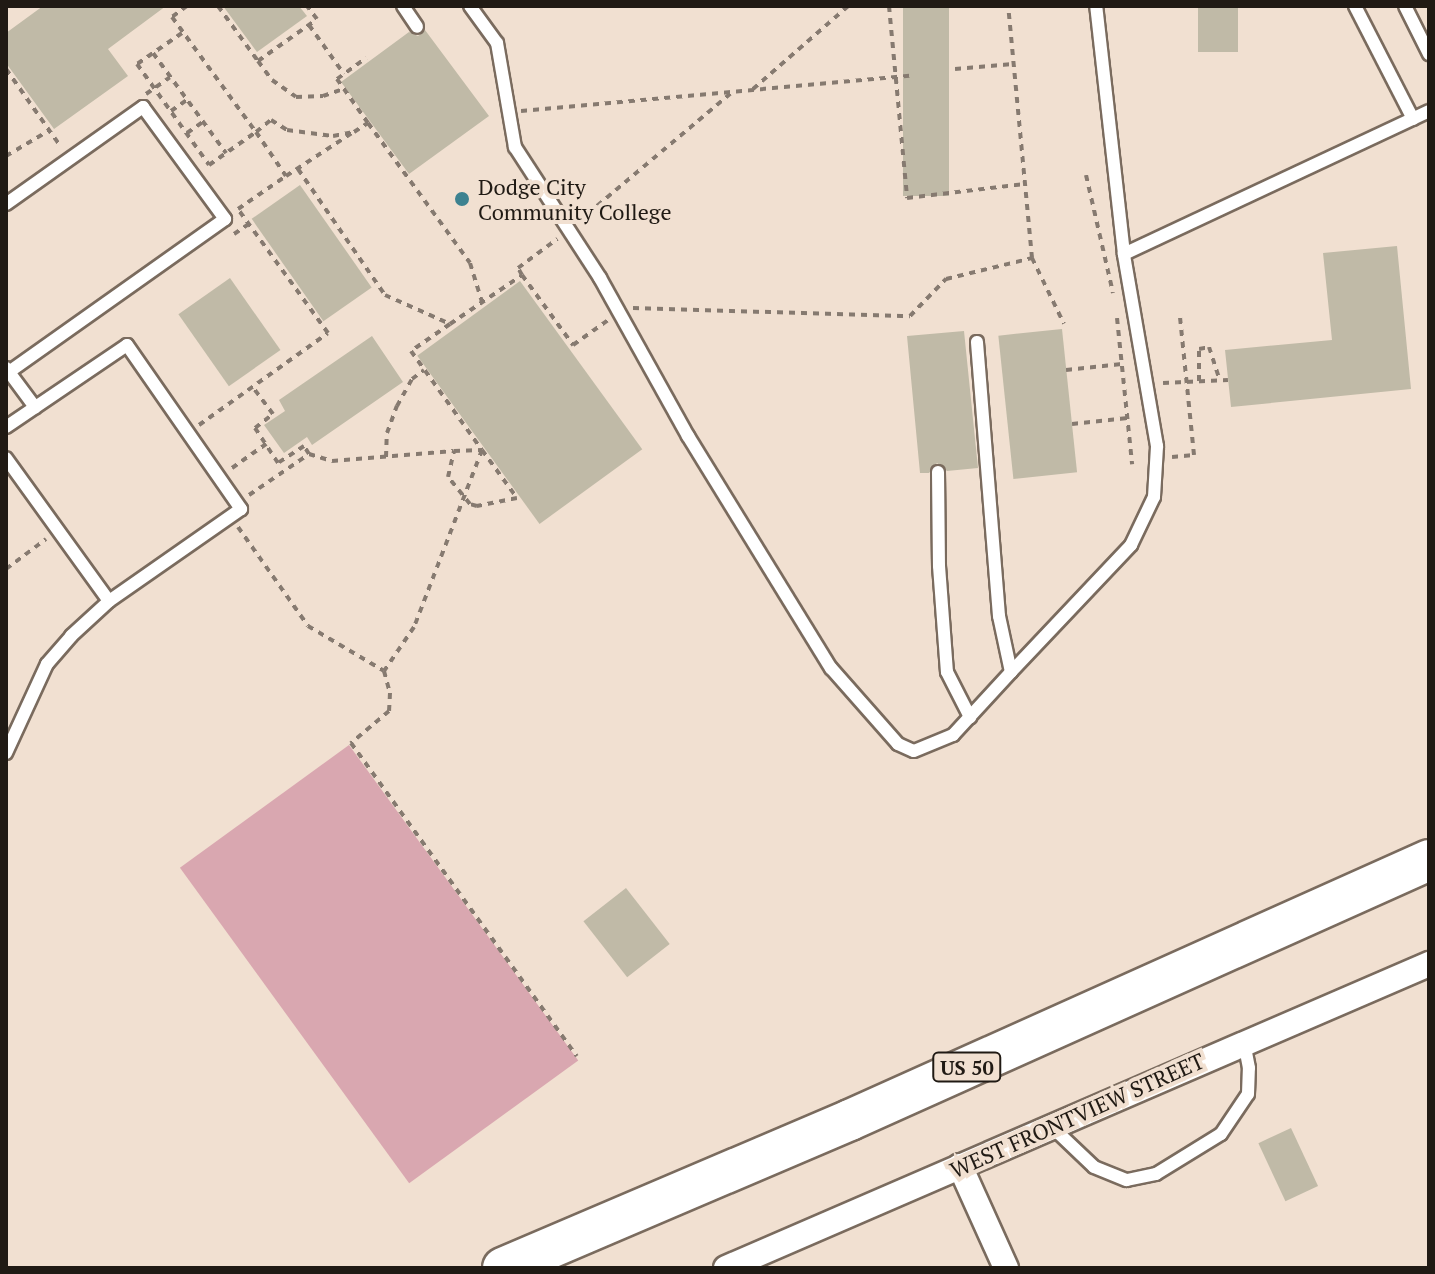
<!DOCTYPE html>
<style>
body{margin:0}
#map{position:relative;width:1435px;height:1274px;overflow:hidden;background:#f1e0d1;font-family:"PT Serif",serif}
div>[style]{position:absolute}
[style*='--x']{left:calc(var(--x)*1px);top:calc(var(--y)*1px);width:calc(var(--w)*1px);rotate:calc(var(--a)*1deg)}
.green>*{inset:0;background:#d9a7b0;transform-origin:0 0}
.building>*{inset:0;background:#c0baa7;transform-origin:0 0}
.path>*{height:4px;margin-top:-2px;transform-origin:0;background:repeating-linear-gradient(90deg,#867a70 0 6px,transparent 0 12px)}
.roads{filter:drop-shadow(2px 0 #7a6b5e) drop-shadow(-2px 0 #7a6b5e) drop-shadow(0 2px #7a6b5e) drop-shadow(0 -2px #7a6b5e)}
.service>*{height:12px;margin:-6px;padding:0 6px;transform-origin:6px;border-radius:6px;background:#fff}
.minor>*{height:24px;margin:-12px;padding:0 12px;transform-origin:12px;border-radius:12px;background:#fff}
.trunk>*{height:40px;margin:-20px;padding:0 20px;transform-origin:20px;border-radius:20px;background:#fff}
.dots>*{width:22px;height:22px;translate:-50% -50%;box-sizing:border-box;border:4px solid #f1e0d1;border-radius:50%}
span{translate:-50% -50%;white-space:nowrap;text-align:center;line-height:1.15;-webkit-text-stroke:8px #f1e0d1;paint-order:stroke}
.shield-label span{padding:2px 6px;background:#f1e0d1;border:2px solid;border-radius:6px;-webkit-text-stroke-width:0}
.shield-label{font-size:20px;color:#201a14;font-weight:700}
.poi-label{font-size:22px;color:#201a14}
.left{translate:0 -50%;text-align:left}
.street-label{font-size:22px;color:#201a14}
.frame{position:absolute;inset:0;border:8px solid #201a14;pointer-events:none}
</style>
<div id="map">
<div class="green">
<div style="left:349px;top:745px;width:390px;height:209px;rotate:54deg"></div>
</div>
<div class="building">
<div style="clip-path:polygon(43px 6px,166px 6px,108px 49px,128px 76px,54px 129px,6px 63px,6px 33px)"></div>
<div style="clip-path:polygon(223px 6px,299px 6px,307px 16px,257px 52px)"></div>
<div style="left:903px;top:6px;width:46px;height:190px"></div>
<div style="left:1198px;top:6px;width:40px;height:46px"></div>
<div style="clip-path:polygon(425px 30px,489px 116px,409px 174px,341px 82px,409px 32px,418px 36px)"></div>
<div style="left:300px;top:185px;width:125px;height:59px;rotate:55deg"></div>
<div style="clip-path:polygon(1397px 246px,1411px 389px,1231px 407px,1225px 350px,1332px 340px,1323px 253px)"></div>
<div style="left:230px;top:278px;width:88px;height:63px;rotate:55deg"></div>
<div style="left:520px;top:281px;width:208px;height:127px;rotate:54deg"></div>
<div style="left:1062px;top:329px;width:144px;height:64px;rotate:84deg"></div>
<div style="clip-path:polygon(964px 331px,978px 468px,947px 471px,937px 463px,929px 473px,920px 473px,907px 336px)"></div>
<div style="clip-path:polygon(372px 336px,403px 382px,312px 445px,307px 437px,284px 453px,264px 425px,285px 411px,279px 400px)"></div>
<div style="left:626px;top:888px;width:71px;height:54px;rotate:52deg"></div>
<div style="left:1291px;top:1128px;width:64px;height:36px;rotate:65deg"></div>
</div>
<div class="path">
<div style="--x:187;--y:6;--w:19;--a:144"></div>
<div style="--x:172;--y:17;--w:142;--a:53.9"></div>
<div style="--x:256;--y:132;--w:19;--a:-39"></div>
<div style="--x:271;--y:120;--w:19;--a:32"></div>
<div style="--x:287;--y:130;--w:46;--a:7.4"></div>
<div style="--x:333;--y:136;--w:21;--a:-11"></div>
<div style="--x:354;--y:132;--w:17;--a:-33"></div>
<div style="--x:368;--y:123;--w:54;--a:-125.2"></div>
<div style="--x:337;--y:79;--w:36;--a:-36"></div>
<div style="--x:218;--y:6;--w:68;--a:54"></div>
<div style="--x:258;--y:61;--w:72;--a:-35.4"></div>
<div style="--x:317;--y:19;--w:16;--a:-128"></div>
<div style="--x:889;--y:6;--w:193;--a:84.6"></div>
<div style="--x:907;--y:198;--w:119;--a:-6.8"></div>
<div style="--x:309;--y:25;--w:60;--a:54.5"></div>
<div style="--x:182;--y:33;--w:55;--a:145.4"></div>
<div style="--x:137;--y:64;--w:124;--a:54.5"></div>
<div style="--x:209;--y:165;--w:57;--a:-35.1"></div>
<div style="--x:256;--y:132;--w:53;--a:55.7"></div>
<div style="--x:286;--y:176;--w:79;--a:-33.1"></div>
<div style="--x:153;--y:53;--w:124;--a:53.9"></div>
<div style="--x:258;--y:61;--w:24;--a:54"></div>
<div style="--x:272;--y:80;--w:29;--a:35"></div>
<div style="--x:296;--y:97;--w:27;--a:-2"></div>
<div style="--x:323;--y:96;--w:21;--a:-19"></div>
<div style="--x:6;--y:69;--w:95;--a:54.8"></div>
<div style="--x:955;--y:69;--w:58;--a:-4.9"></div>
<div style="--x:753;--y:89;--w:126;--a:-41.1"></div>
<div style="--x:146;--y:94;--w:29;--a:-35"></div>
<div style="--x:171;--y:111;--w:19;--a:-35"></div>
<div style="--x:521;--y:111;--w:390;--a:-5.2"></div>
<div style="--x:368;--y:123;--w:173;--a:53.9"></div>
<div style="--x:470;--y:263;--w:41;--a:72.9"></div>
<div style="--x:187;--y:133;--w:19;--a:-35"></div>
<div style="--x:6;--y:156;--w:51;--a:-30.6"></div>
<div style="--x:298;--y:169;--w:153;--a:55.4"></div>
<div style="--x:385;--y:295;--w:71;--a:24"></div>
<div style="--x:450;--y:324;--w:87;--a:-34.2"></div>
<div style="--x:522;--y:275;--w:8;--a:-120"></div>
<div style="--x:518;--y:268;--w:49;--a:-36.6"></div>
<div style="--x:1086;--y:175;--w:121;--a:77.1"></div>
<div style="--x:579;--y:221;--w:200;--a:-40.1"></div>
<div style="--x:234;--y:234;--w:18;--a:-34"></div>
<div style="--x:1032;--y:258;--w:73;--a:64.1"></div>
<div style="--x:522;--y:275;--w:87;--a:53.9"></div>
<div style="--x:573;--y:345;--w:43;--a:-35.5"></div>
<div style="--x:633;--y:308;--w:277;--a:1.7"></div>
<div style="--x:910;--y:316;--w:52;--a:-45.8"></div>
<div style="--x:946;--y:279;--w:89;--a:-13.7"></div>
<div style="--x:1032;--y:258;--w:253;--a:-95.4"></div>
<div style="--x:1117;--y:318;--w:147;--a:84.1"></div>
<div style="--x:450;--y:324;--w:47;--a:145.3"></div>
<div style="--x:411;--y:351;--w:122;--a:54.4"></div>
<div style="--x:482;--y:450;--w:190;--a:111"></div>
<div style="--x:414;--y:627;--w:53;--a:124.3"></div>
<div style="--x:384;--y:671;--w:23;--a:75"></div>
<div style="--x:390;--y:693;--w:18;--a:93"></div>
<div style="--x:389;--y:711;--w:50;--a:139.9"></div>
<div style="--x:351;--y:743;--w:386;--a:54.2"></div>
<div style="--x:1066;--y:370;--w:56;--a:-6.1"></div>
<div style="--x:1199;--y:381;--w:32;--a:-90"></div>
<div style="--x:1199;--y:349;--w:10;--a:-11"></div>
<div style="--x:1209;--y:347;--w:35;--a:72"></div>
<div style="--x:1163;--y:383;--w:65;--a:-2.6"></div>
<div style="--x:1072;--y:424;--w:56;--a:-6.1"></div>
<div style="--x:199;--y:425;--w:158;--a:-35.5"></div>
<div style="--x:328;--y:333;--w:153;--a:-126"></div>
<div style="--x:238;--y:209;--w:58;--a:-34.5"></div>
<div style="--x:309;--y:454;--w:24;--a:17"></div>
<div style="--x:332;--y:461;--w:122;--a:-4.7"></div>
<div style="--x:454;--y:451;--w:28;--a:-2"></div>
<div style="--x:482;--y:450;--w:59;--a:53.9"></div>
<div style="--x:517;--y:498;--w:41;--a:168.7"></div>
<div style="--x:477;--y:506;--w:7;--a:-164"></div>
<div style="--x:470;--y:504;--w:35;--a:-129"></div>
<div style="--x:448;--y:477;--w:27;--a:-77"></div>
<div style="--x:386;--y:457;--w:24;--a:-88"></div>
<div style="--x:387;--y:433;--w:29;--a:-70"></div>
<div style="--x:397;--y:406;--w:31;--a:-61"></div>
<div style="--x:412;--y:379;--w:15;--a:-37"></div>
<div style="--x:1172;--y:457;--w:22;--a:-5"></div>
<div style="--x:1194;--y:455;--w:139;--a:-95.8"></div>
<div style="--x:232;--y:468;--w:42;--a:-35.2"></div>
<div style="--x:249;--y:495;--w:73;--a:-34.3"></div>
<div style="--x:309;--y:454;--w:9;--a:-122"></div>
<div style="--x:304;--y:446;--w:31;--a:147"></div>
<div style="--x:278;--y:463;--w:42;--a:-123.3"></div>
<div style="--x:255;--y:428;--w:23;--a:-38"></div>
<div style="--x:273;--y:414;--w:34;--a:-127"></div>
<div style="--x:238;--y:527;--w:121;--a:54.7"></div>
<div style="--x:308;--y:626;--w:88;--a:30.6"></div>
<div style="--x:6;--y:569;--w:50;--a:-36.9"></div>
</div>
<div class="roads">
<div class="service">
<div style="--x:403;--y:6;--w:25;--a:56"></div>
<div style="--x:470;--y:6;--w:46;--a:53.9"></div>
<div style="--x:497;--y:43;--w:106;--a:80.2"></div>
<div style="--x:515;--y:147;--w:156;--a:57"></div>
<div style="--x:600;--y:278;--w:181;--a:60.9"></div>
<div style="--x:688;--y:436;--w:273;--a:58.4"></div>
<div style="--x:831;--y:668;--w:101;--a:48.6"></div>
<div style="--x:898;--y:744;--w:17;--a:24"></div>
<div style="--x:914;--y:751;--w:42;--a:-22.3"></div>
<div style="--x:953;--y:735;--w:86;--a:-47.4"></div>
<div style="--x:1011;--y:672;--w:57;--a:-102.1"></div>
<div style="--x:999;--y:616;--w:275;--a:-94.6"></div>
<div style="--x:1355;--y:6;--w:127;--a:62.8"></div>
<div style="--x:1405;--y:6;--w:54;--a:63.4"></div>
<div style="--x:6;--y:204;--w:168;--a:-35.3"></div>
<div style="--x:143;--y:107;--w:139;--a:53.8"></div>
<div style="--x:225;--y:219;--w:268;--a:144.7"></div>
<div style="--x:1124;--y:254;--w:337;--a:-25.1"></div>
<div style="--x:6;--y:368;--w:49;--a:53.4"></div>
<div style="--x:6;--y:427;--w:146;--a:-34.1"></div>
<div style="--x:127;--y:345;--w:200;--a:55.2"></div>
<div style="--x:241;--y:509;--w:161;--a:145.1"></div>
<div style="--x:109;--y:601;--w:176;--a:-125.8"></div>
<div style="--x:938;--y:472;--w:94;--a:89.4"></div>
<div style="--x:939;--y:566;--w:106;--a:85.7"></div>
<div style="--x:947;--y:672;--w:51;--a:62.9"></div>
<div style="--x:1011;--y:672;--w:175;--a:-46.6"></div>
<div style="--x:1131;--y:545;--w:53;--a:-64.4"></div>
<div style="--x:1154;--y:497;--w:51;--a:-86.6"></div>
<div style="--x:1157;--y:446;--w:195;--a:-99.8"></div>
<div style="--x:1124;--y:254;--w:250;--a:-96.4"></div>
<div style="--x:6;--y:753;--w:98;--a:-65.3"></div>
<div style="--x:47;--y:664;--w:37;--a:-49"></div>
<div style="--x:71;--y:636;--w:52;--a:-42.6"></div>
<div style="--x:1051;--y:1126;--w:59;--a:43.6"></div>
<div style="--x:1094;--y:1167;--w:35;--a:22"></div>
<div style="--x:1127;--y:1180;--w:30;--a:-12"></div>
<div style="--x:1156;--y:1174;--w:76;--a:-31.6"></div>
<div style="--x:1221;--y:1134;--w:48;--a:-56"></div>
<div style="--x:1248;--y:1094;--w:26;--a:-88"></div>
<div style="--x:1249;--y:1068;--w:26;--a:-101"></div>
</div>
<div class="minor">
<div style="--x:960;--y:1166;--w:112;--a:65.7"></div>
<div style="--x:726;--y:1268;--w:766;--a:-23.39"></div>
</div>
<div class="trunk">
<div style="--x:503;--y:1268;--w:377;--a:-23.1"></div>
<div style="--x:850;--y:1120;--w:635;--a:-24.18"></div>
</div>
</div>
<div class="dots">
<div style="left:462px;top:199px;background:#3d8290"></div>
</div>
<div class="shield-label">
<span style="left:967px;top:1067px">US 50</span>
</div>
<div class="poi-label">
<span class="left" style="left:478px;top:199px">Dodge City<br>Community College</span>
</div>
<div class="street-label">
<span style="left:1077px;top:1115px;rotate:-24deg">WEST FRONTVIEW STREET</span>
</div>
<div class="frame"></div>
</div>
